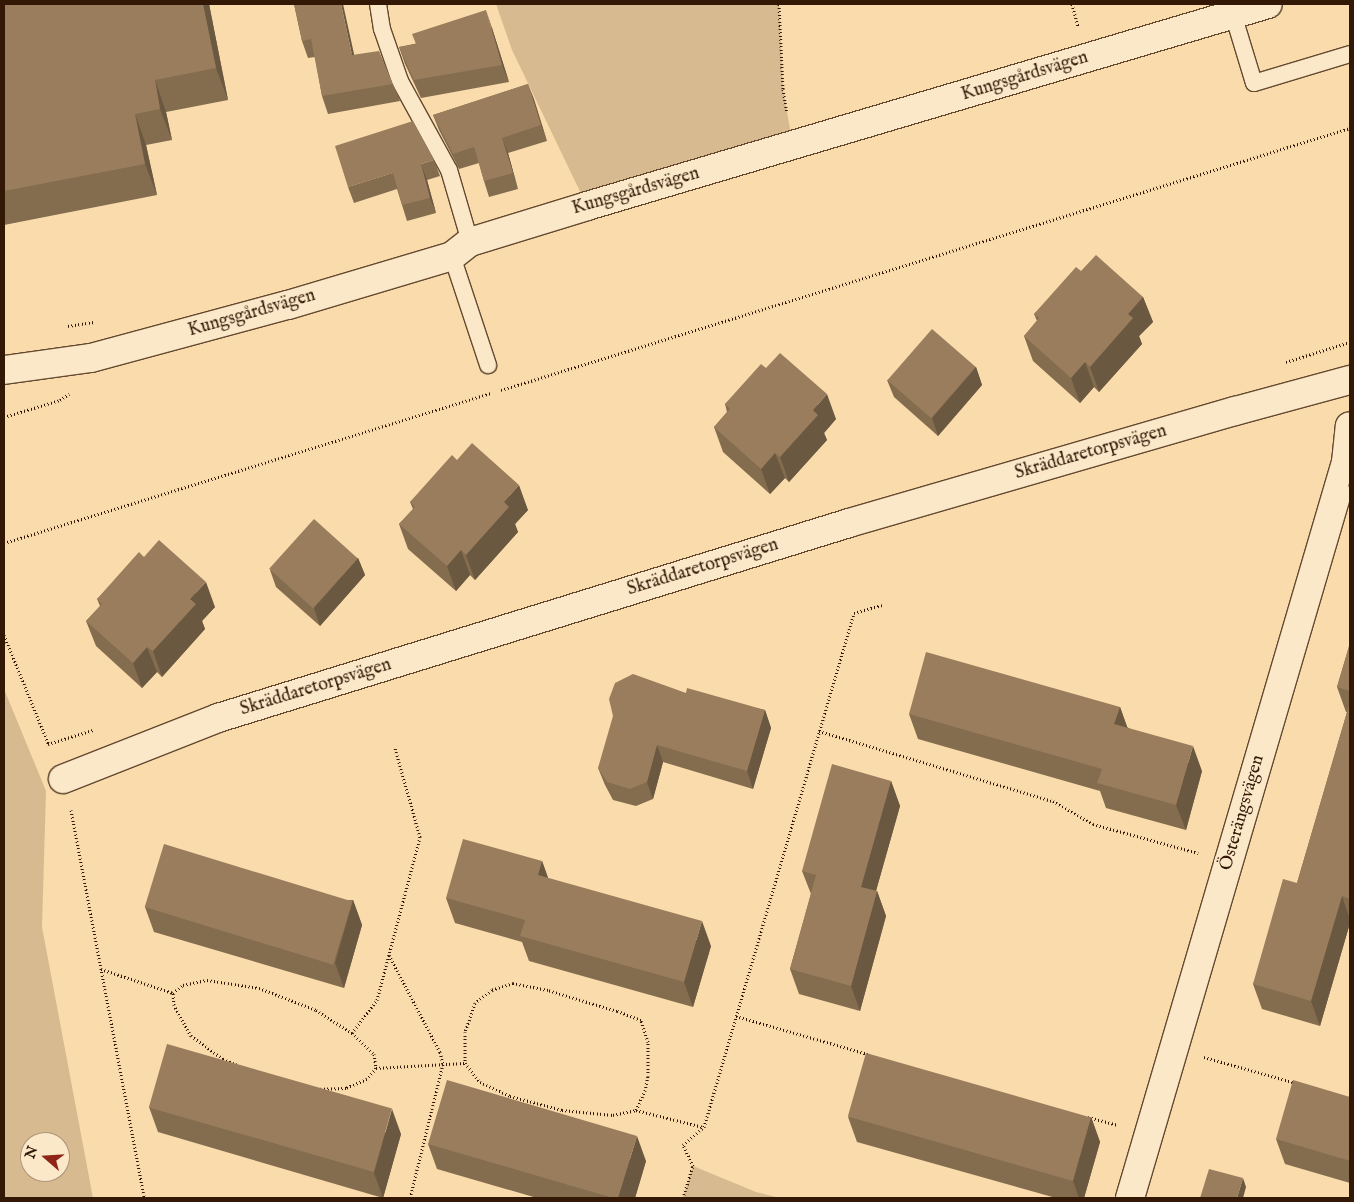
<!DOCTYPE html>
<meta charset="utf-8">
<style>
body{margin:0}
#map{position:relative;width:1354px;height:1202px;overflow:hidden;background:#f9dbac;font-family:"IM FELL English",serif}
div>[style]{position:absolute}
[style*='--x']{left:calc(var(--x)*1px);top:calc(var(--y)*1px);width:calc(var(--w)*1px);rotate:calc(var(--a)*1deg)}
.green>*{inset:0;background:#d7ba90}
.path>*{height:3px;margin-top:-1.5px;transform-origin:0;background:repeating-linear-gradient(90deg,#321805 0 1px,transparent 0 3.5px)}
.roads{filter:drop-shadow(1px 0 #64492f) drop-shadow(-1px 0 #64492f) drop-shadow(0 1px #64492f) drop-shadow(0 -1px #64492f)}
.lane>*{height:16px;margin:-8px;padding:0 8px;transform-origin:8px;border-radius:8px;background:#fbe8c9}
.street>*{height:28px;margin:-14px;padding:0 14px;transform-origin:14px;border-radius:14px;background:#fbe8c9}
.wall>*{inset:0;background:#846c4f}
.shaded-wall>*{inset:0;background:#6b5840}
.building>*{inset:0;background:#997d5c;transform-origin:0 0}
span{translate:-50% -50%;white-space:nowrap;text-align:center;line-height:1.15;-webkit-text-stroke:4.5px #fbe8c9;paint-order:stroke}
.street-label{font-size:18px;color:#321805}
.frame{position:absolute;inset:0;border:5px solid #321805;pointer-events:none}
.north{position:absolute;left:20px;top:1132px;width:50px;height:50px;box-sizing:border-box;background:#fbe8c9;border:1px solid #ab957b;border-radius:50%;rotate:289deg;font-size:14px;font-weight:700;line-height:20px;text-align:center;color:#321805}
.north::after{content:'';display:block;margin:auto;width:18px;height:22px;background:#8f2418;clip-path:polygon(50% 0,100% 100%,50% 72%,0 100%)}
</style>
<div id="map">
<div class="green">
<div style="clip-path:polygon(496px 4px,779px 4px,783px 89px,793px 146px,587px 206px,512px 50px)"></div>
<div style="clip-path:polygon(evenodd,4px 689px,46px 791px,42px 927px,93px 1198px,4px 1198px,4px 689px,30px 1142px,60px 1142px,60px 1172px,30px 1172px,30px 1142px)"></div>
<div style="clip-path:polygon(693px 1166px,756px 1192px,780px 1198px,683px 1198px)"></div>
</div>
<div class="path">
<div style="--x:779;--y:4;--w:85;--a:87.3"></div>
<div style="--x:783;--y:89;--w:24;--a:81"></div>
<div style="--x:1072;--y:4;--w:24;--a:75"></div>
<div style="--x:68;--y:326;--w:26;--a:-9"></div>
<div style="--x:1286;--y:362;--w:67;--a:-17.4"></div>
<div style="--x:501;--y:390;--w:889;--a:-17.15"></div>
<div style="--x:4;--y:417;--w:59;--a:-16.9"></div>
<div style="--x:60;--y:400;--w:11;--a:-34"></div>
<div style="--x:4;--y:543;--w:510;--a:-17.12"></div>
<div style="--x:4;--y:635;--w:119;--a:67.8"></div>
<div style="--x:819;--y:731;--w:244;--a:16.7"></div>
<div style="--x:1053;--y:801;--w:46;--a:29.9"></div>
<div style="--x:1093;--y:824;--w:109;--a:15.4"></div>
<div style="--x:48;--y:744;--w:47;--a:-17.3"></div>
<div style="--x:71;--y:810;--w:395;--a:79.3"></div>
<div style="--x:389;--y:955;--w:110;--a:62.3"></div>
<div style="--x:440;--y:1052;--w:12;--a:76"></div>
<div style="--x:443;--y:1064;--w:138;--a:103.8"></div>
<div style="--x:101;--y:969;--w:76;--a:18.4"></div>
<div style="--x:207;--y:980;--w:53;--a:8.7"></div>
<div style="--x:259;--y:988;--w:61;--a:21.1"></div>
<div style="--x:316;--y:1010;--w:43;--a:32.6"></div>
<div style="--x:352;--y:1033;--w:30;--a:44"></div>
<div style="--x:374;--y:1054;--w:14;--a:82"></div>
<div style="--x:376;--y:1068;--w:14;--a:129"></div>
<div style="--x:367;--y:1079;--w:23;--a:157"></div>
<div style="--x:346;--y:1088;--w:31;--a:178"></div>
<div style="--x:315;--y:1089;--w:47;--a:-166.6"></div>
<div style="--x:269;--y:1078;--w:50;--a:-157.6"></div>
<div style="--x:223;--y:1059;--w:39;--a:-144"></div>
<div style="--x:191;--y:1036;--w:35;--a:-119"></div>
<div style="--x:174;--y:1005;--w:12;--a:-95"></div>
<div style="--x:173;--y:993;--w:13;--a:-39"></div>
<div style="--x:183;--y:985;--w:25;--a:-12"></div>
<div style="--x:736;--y:1016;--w:137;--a:16.1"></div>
<div style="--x:352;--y:1033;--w:41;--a:-52.9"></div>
<div style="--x:377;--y:1000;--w:169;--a:-75.2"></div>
<div style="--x:420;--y:837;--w:92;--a:-105.7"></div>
<div style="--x:1204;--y:1057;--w:96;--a:15.8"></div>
<div style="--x:376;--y:1068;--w:89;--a:-3.2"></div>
<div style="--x:636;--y:1110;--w:21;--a:-65"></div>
<div style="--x:645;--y:1091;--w:15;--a:-79"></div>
<div style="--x:648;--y:1076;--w:34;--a:-90"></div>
<div style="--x:648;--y:1042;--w:23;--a:-108"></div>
<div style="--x:641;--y:1020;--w:26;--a:-159"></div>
<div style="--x:617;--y:1011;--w:72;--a:-163.1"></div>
<div style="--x:548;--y:990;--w:36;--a:-169"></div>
<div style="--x:513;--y:983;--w:22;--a:162"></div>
<div style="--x:492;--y:990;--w:21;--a:143"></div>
<div style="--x:475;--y:1003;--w:31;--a:109"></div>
<div style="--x:465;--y:1032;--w:31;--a:90"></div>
<div style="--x:465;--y:1063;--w:24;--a:52"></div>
<div style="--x:480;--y:1082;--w:33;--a:25"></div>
<div style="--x:510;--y:1096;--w:54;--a:15.1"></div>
<div style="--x:562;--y:1110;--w:51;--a:5.6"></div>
<div style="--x:613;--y:1115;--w:24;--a:-12"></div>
<div style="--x:636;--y:1110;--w:69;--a:14.2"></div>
<div style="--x:1088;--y:1117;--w:31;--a:15"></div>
<div style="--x:683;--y:1198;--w:34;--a:-73"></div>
<div style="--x:693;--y:1166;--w:23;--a:-115"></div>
<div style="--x:683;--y:1145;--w:28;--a:-41"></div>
<div style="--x:704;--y:1127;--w:535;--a:-73.73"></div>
<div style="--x:854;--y:613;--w:29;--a:-16"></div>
</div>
<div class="roads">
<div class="lane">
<div style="--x:378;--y:4;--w:25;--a:81"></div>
<div style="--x:382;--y:29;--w:55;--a:70.9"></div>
<div style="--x:400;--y:81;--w:102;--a:61.2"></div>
<div style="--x:449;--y:170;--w:75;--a:73.7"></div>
<div style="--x:1233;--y:14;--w:72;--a:73.1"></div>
<div style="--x:1254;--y:83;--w:100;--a:-16.8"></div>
<div style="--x:452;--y:256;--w:115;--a:71.7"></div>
</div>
<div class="street">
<div style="--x:4;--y:370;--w:88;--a:-7.9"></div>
<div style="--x:91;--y:358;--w:204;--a:-15.1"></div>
<div style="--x:288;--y:305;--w:171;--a:-16.6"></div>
<div style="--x:452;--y:256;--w:23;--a:-38"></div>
<div style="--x:470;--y:242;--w:122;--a:-17.1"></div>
<div style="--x:587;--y:206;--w:710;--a:-16.52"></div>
<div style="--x:63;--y:779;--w:167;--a:-21.5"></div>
<div style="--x:218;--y:718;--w:660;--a:-17.17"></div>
<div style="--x:849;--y:523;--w:402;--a:-16.2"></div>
<div style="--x:1235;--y:411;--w:119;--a:-15.1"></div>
<div style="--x:1130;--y:1198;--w:767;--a:-73.64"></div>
<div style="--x:1346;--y:462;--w:36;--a:-84"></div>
</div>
</div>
<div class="wall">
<div style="clip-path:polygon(4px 4px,209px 4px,228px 100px,166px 112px,172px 140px,146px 145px,157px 195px,4px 225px)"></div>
<div style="clip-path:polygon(294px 4px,354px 55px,393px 84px,400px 101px,328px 114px,322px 96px,315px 57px,308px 58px,302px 41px)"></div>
<div style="clip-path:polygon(492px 28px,509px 82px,421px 98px,405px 64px,399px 47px)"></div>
<div style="clip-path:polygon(528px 84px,547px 141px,508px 153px,518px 189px,489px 197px,484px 181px,479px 163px,459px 169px,439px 130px,433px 115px)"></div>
<div style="clip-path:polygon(434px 160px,440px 176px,427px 180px,436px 213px,407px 221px,397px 189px,354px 203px,348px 187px)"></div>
<div style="clip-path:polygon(1081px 271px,1143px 297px,1153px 322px,1139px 336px,1142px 344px,1099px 392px,1094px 387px,1080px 403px,1033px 361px,1024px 336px,1037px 321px,1034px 314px)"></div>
<div style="clip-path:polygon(976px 367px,982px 385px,938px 436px,894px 397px,887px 380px)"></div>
<div style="clip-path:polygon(766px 368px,836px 419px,824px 433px,827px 440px,789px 482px,785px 478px,770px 494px,723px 452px,714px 427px,727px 412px,725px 404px)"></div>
<div style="clip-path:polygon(457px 460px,528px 510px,515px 524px,518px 532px,475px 580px,470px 575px,456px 591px,408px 549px,399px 524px,413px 509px,410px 502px)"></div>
<div style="clip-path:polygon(144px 557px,215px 607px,202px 621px,205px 629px,162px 677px,157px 672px,142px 688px,96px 646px,86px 621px,100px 606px,97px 599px)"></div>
<div style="clip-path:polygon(358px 558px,365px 575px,320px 626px,276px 587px,270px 570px)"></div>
<div style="clip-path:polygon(1350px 643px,1350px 923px,1320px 1026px,1262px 1009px,1253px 984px,1297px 883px,1347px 712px,1346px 712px,1337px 687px)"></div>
<div style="clip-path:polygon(686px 693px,765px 710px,771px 728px,753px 789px,663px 762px,653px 799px,636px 806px,613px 800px,605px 785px,598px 768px)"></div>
<div style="clip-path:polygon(1120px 707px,1127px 727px,1202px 771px,1186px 830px,1106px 808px,1100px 791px,918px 739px,909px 714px)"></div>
<div style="clip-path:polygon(891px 781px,900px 806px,876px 891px,877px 891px,886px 916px,860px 1011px,799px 994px,790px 969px,811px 894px,802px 871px)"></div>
<div style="clip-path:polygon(542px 861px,548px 878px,711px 946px,693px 1007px,529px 961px,522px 942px,455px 923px,446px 898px)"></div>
<div style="clip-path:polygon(353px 900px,362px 925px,344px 988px,154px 932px,145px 907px)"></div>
<div style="clip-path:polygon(1350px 1097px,1350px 1183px,1285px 1164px,1276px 1139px)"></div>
<div style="clip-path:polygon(149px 1107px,401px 1134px,383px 1198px,158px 1132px)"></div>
<div style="clip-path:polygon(848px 1117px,1091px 1117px,1100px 1142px,1084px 1198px,1056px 1198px,857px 1142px)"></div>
<div style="clip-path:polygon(428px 1144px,646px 1161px,635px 1198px,537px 1198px,437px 1169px)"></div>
</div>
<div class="shaded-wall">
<div style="clip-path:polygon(203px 4px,209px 4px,228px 100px,216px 68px)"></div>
<div style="clip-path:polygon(341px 4px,343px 4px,358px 72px,352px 55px)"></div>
<div style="clip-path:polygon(486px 10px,492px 28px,509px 82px,502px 65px)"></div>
<div style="clip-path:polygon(155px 80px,166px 112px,172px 140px,160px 109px)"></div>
<div style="clip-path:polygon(528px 84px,534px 99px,547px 141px,541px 125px)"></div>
<div style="clip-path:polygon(135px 114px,146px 145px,157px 195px,145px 164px)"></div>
<div style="clip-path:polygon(502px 138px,508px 153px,518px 189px,513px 173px)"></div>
<div style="clip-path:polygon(421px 164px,427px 180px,436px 213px,430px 198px)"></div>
<div style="clip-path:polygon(1143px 297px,1153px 322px,1139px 336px,1142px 344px,1099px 392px,1090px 367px,1128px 314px)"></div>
<div style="clip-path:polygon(1085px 362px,1094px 387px,1080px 403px,1071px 378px)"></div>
<div style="clip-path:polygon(976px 367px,982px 385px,938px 436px,932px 418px)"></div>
<div style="clip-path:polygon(827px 394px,836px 419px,824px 433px,827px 440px,789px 482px,780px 457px,813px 410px)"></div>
<div style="clip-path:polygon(775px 453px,785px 478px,770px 494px,761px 469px)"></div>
<div style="clip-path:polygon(519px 485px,528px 510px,515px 524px,518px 532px,475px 580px,466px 555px,504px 502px)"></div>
<div style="clip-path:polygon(461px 550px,470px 575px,456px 591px,447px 566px)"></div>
<div style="clip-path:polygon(358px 558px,365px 575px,320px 626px,314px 608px)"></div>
<div style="clip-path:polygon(206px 582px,215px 607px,202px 621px,205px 629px,162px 677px,153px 651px,190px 599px)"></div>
<div style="clip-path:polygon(147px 647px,157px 672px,142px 688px,133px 663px)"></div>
<div style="clip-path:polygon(1120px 707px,1129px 732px,1114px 724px)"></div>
<div style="clip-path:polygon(765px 710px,771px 728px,753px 789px,747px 771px)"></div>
<div style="clip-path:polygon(657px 745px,663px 762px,653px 799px,647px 782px)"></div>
<div style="clip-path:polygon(1193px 746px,1202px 771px,1186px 830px,1176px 805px)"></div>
<div style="clip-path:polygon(891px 781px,900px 806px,870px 912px,861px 887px)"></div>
<div style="clip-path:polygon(542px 861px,551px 886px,538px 875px)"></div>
<div style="clip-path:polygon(877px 891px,886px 916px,860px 1011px,851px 986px)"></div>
<div style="clip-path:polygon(1342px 896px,1350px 920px,1350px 923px,1320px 1026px,1311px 1001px)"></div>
<div style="clip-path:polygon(353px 900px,362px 925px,344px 988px,335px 963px)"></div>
<div style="clip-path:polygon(702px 921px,711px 946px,693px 1007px,684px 982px)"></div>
<div style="clip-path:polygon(392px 1109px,401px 1134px,383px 1198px,374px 1173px)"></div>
<div style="clip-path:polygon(1091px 1117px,1100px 1142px,1084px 1198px,1079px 1198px,1073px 1181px)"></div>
<div style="clip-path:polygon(637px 1136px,646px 1161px,635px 1198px,618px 1198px)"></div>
<div style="clip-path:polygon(1243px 1178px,1246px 1187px,1243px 1198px,1237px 1198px)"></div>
</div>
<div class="building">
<div style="clip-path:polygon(4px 4px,203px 4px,216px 68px,155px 80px,160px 109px,135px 114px,145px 164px,4px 191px)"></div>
<div style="clip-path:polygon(294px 4px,341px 4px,352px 55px,379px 51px,393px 84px,322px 96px,311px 39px,302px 41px)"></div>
<div style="clip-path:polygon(486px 10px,502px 65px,414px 80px,399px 47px,416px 44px,412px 34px)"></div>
<div style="clip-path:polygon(528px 84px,541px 125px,502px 138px,513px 173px,484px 181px,474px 147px,453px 154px,433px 115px)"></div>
<div style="clip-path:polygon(413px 121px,434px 160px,421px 164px,430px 198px,402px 205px,393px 173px,348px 187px,335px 146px)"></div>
<div style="clip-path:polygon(1096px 255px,1143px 297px,1128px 314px,1133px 318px,1090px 367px,1085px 362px,1071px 378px,1024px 336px,1039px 318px,1034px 314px,1076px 267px,1081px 271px)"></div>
<div style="left:932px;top:329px;width:58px;height:68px;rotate:41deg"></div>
<div style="clip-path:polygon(780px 353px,827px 394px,813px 410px,818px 415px,780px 457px,775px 453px,761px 469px,714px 427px,730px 409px,725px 404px,761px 364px,766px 368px)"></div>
<div style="clip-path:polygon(472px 443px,519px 485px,504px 502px,509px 507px,466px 555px,461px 550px,447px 566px,399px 524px,415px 507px,410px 502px,452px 455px,457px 460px)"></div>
<div style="clip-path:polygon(1350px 480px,1350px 489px,1348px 486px)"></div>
<div style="left:314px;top:519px;width:59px;height:67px;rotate:42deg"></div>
<div style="clip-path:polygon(159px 540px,206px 582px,190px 599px,196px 604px,153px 651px,147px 647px,133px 663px,86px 621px,102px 604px,97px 599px,139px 552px,144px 557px)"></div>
<div style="clip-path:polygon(1350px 643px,1350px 691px,1337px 687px)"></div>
<div style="clip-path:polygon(926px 652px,1120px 707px,1114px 724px,1193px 746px,1176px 805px,1097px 783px,1102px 769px,909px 714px)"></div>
<div style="clip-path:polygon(633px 674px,686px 693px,687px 688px,765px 710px,747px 771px,657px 745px,647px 782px,630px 789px,607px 782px,598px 768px,613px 716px,609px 699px,615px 683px)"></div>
<div style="clip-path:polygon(1350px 702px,1350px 899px,1342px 896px,1311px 1001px,1253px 984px,1283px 879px,1297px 883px)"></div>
<div style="clip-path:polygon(832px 764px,891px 781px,861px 887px,877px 891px,851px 986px,790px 969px,816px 875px,802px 871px)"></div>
<div style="clip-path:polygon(463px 839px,542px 861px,538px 875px,702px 921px,684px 982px,520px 936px,525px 920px,446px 898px)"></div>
<div style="left:164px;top:844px;width:197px;height:66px;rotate:17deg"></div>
<div style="left:167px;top:1044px;width:234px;height:66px;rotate:16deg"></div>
<div style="left:866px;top:1053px;width:234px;height:66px;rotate:16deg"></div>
<div style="clip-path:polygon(447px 1080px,637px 1136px,618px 1198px,613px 1198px,428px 1144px)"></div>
<div style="clip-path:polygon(1293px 1080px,1350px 1097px,1350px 1161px,1276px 1139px)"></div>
<div style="clip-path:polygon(1209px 1169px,1243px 1178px,1237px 1198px,1200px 1198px)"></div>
</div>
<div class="street-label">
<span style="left:1025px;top:77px;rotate:-17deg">Kungsgårdsvägen</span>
<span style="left:636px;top:192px;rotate:-16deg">Kungsgårdsvägen</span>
<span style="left:252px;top:314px;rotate:-16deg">Kungsgårdsvägen</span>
<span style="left:1091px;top:453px;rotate:-16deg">Skräddaretorpsvägen</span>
<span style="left:703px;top:568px;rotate:-17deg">Skräddaretorpsvägen</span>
<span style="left:316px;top:688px;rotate:-17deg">Skräddaretorpsvägen</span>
<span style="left:1243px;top:813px;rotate:-74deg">Österängsvägen</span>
</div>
<div class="frame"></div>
<div class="north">N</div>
</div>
